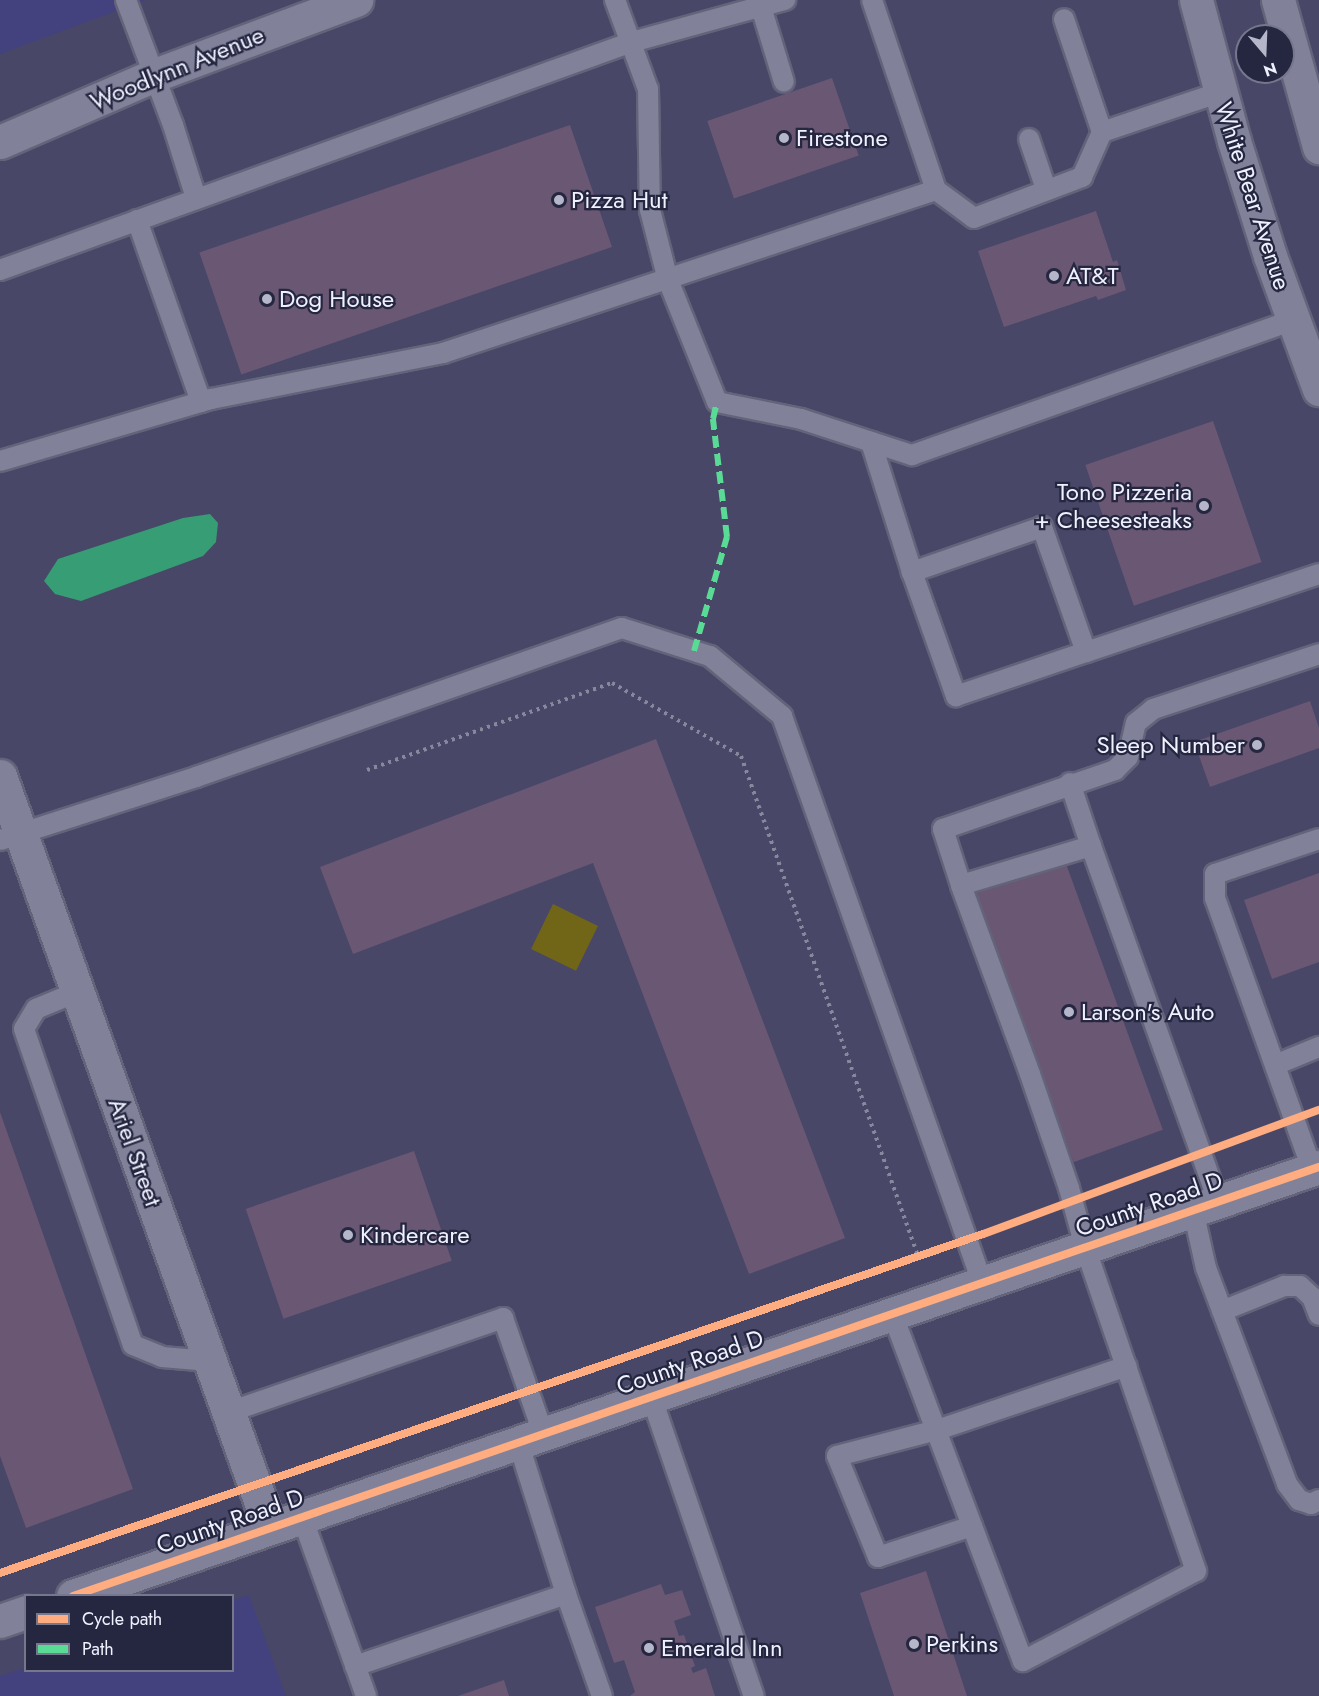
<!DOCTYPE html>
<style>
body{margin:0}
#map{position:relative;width:1319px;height:1696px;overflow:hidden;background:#484767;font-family:Jost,sans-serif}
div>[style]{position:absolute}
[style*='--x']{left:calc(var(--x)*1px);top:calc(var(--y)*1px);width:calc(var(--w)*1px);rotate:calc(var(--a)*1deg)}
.built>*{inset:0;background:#43427e}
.green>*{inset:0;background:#716618;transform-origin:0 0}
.water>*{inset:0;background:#369d75}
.building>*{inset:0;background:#6a5773;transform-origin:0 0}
.path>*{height:4px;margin-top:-2px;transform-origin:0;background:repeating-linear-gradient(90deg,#88889d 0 3px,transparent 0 7.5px)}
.roads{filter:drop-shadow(2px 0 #63637a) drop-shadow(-2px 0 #63637a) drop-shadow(0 2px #63637a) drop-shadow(0 -2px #63637a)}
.lane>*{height:20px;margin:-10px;padding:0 10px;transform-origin:10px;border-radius:10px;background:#81829a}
.street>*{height:33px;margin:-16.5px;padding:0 16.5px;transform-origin:16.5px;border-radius:16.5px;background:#81829a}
.secondary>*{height:33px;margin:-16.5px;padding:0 16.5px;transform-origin:16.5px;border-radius:16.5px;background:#81829a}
.quiet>*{height:6px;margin-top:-3px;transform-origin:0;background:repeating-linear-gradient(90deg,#5adb95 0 12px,transparent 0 18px)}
.cycleway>*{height:8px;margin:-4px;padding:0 4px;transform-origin:4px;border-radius:4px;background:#ffac80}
.dots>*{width:16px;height:16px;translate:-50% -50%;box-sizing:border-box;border:3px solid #252640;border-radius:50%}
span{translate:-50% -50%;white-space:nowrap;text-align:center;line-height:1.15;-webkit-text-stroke:4.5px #252640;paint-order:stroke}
.street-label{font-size:24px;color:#eff1ff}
.poi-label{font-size:24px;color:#eff1ff}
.left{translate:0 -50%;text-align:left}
.right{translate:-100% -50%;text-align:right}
.legend{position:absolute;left:24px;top:1594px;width:210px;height:78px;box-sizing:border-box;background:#252640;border:2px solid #76778c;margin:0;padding:8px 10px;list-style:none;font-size:18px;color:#eff1ff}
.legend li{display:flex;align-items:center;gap:12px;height:30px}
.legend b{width:30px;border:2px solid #76778c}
.north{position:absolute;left:1235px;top:24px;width:60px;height:60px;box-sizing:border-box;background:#252640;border:2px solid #76778c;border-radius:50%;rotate:161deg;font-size:16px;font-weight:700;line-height:24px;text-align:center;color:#eff1ff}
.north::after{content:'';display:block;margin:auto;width:21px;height:27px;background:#b5b6ca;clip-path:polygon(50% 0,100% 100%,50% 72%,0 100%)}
</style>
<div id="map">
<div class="built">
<div style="clip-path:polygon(0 0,146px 0,0 54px)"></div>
<div style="clip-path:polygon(249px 1595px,286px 1696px,0 1696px,0 1676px,25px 1668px,26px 1670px,232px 1670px,233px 1600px)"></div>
</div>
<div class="green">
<div style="left:553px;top:904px;width:50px;height:50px;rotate:26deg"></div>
</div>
<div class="water">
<div style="clip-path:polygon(210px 514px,218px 523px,216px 542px,203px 556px,81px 601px,55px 594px,44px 581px,58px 559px,183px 518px)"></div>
</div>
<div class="building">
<div style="left:832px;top:78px;width:82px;height:132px;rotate:71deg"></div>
<div style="left:570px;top:125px;width:129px;height:392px;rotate:71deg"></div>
<div style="clip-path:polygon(1096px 211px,1113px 262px,1117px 260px,1126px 290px,1098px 300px,1096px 296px,1004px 327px,978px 251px)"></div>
<div style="left:1213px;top:421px;width:149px;height:135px;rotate:71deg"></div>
<div style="clip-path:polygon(1310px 701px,1319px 728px,1319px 748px,1210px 787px,1194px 742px)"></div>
<div style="clip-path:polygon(656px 739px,845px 1238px,749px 1274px,593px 863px,353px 954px,320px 867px)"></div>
<div style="left:1065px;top:861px;width:286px;height:95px;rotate:70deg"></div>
<div style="clip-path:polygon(1319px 873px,1319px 962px,1272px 979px,1244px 900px)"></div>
<div style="clip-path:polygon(0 1112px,133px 1489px,26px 1528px,0 1456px)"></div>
<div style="left:414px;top:1151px;width:116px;height:178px;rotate:71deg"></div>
<div style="clip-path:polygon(926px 1571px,967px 1696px,894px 1696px,860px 1593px)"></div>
<div style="clip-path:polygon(661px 1584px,665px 1595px,682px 1590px,691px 1615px,674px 1621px,679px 1636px,684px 1635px,695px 1666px,691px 1668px,693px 1673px,706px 1668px,715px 1696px,630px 1696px,635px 1692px,624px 1660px,614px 1663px,595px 1607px)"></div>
<div style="clip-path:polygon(504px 1680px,509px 1696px,458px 1696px)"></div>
</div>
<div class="path">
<div style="--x:367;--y:770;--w:260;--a:-19.6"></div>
<div style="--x:612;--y:683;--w:148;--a:29.5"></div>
<div style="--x:741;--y:756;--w:530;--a:70.51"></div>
</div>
<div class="roads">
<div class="lane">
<div style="--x:126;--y:0;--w:134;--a:69.4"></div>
<div style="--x:173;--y:125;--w:77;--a:72.5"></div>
<div style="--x:615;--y:0;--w:95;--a:69.7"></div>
<div style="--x:648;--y:89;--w:121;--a:89.1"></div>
<div style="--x:650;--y:210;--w:72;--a:75.6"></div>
<div style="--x:668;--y:280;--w:131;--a:68.1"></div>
<div style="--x:717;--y:402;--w:86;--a:11.4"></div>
<div style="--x:801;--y:419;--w:117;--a:18"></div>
<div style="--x:912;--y:455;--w:405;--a:-19.5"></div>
<div style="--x:872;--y:0;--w:200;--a:71.4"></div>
<div style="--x:761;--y:7;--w:78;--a:73"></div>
<div style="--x:1102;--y:132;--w:126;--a:-18.6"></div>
<div style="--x:1029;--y:139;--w:53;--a:71.2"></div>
<div style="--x:137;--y:220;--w:193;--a:70.6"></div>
<div style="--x:0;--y:270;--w:672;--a:-19.84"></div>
<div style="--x:632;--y:42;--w:159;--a:-15.4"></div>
<div style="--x:871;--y:442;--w:136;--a:72.5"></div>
<div style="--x:0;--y:461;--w:220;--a:-16.4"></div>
<div style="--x:211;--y:399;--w:237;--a:-11.2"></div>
<div style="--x:443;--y:353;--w:519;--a:-18.3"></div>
<div style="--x:936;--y:190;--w:47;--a:36.4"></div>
<div style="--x:974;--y:218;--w:116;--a:-20.8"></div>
<div style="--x:1082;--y:177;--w:49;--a:-66"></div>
<div style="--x:1102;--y:132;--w:119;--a:-108.6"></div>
<div style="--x:1086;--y:652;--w:133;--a:-109.4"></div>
<div style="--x:1042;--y:527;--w:138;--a:160.9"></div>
<div style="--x:912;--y:572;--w:132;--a:70.5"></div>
<div style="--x:956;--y:696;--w:137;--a:-18.7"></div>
<div style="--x:1086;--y:652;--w:246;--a:-18.5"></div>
<div style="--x:1070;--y:783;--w:66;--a:71.6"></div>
<div style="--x:0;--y:840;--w:206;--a:-17.8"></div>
<div style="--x:196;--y:777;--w:451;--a:-19.3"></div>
<div style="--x:622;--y:628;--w:92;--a:17.7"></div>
<div style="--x:710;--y:656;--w:94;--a:39.8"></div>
<div style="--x:782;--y:716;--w:600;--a:70.54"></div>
<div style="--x:961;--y:885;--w:59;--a:-107.8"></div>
<div style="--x:943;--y:829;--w:182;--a:-18.9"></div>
<div style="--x:1115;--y:770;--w:18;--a:-45"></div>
<div style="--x:1128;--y:757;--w:35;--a:-77"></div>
<div style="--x:1136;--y:723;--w:22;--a:-39"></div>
<div style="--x:1153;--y:709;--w:175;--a:-18.3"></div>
<div style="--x:77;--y:992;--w:44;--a:157.5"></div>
<div style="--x:36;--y:1009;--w:23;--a:121"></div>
<div style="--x:24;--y:1029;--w:334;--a:71"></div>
<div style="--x:133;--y:1345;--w:31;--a:22"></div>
<div style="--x:162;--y:1357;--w:48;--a:4.8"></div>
<div style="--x:1275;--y:1065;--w:48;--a:-22.2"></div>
<div style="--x:1312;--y:1169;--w:288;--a:-109.7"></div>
<div style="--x:1215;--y:898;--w:24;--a:-90"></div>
<div style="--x:1215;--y:874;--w:110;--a:-18.6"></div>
<div style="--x:1193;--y:1210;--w:59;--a:77.4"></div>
<div style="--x:1206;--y:1268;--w:231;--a:69.4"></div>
<div style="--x:1287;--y:1484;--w:20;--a:53"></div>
<div style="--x:1299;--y:1500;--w:13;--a:18"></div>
<div style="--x:1311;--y:1504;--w:9;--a:-27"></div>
<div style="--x:1222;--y:1311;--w:67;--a:-22"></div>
<div style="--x:1284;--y:1286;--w:16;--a:0"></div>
<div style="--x:1300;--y:1286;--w:16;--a:43"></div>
<div style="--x:1312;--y:1297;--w:19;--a:69"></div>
<div style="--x:892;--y:1313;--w:372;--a:69.4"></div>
<div style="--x:1023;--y:1661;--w:195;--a:-27.5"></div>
<div style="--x:1196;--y:1571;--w:342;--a:-108.9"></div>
<div style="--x:1085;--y:1247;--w:61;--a:-105.2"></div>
<div style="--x:1069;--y:1188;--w:120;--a:-108.9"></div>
<div style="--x:1030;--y:1074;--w:201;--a:-110.1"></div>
<div style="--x:961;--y:885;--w:136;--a:-16.7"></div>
<div style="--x:1091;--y:846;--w:377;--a:70.3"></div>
<div style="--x:651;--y:1396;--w:317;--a:71.1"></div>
<div style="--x:229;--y:1412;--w:290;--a:-18.9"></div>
<div style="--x:503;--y:1318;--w:122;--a:70.8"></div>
<div style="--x:302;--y:1517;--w:190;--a:70.3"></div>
<div style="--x:972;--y:1526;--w:99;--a:161.7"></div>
<div style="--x:878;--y:1557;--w:109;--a:-112.1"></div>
<div style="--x:837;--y:1456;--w:103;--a:-14.6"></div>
<div style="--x:937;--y:1430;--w:200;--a:-18.6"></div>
<div style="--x:566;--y:1594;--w:108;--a:70.6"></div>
<div style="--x:355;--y:1666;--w:223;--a:-18.8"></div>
<div style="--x:566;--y:1594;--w:159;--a:-107.5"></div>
</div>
<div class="street">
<div style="--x:0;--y:776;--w:799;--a:70.25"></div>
</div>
<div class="secondary">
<div style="--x:1196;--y:0;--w:146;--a:74.9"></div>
<div style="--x:1234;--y:141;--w:121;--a:72.6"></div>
<div style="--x:1270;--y:256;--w:142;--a:69.8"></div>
<div style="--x:1278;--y:0;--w:153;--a:74.4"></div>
<div style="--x:0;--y:142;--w:169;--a:-23.4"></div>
<div style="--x:155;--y:75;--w:215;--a:-20.5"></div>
<div style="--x:73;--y:1596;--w:1318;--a:-19"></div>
<div style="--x:0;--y:1621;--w:28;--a:-19"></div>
</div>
</div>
<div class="quiet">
<div style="--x:694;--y:651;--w:119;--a:-73.9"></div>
<div style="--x:727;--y:537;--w:119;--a:-96.8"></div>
<div style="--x:713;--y:419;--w:17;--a:-77"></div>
</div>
<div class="cycleway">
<div style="--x:0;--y:1573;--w:1040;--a:-19.03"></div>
<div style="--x:983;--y:1234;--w:358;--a:-20.3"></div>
<div style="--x:73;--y:1596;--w:1318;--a:-19"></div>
</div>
<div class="dots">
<div style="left:784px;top:138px;background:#b5b6ca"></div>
<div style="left:559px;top:200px;background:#b5b6ca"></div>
<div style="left:1054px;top:276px;background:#b5b6ca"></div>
<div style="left:267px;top:299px;background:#b5b6ca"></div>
<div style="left:1204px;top:506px;background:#b5b6ca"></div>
<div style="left:1257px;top:745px;background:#b5b6ca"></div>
<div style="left:1069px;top:1012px;background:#b5b6ca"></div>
<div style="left:348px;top:1235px;background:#b5b6ca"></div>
<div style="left:914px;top:1644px;background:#b5b6ca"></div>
<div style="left:649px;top:1648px;background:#b5b6ca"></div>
</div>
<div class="street-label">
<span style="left:177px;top:68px;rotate:-22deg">Woodlynn Avenue</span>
<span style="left:1253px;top:196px;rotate:72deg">White Bear Avenue</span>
<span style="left:135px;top:1152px;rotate:70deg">Ariel Street</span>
<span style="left:1149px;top:1204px;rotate:-19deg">County Road D</span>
<span style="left:690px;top:1362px;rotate:-19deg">County Road D</span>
<span style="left:230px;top:1521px;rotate:-19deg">County Road D</span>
</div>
<div class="poi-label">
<span class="left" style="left:796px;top:138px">Firestone</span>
<span class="left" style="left:571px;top:200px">Pizza Hut</span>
<span class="left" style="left:1066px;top:276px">AT&amp;T</span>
<span class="left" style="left:279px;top:299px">Dog House</span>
<span class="right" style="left:1192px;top:506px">Tono Pizzeria<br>+ Cheesesteaks</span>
<span class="right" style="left:1245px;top:745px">Sleep Number</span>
<span class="left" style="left:1081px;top:1012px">Larson's Auto</span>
<span class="left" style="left:360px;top:1235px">Kindercare</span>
<span class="left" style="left:926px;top:1644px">Perkins</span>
<span class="left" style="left:661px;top:1648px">Emerald Inn</span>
</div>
<ul class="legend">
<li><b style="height:8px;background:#ffac80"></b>Cycle path</li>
<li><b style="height:8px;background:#5adb95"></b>Path</li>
</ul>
<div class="north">N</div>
</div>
